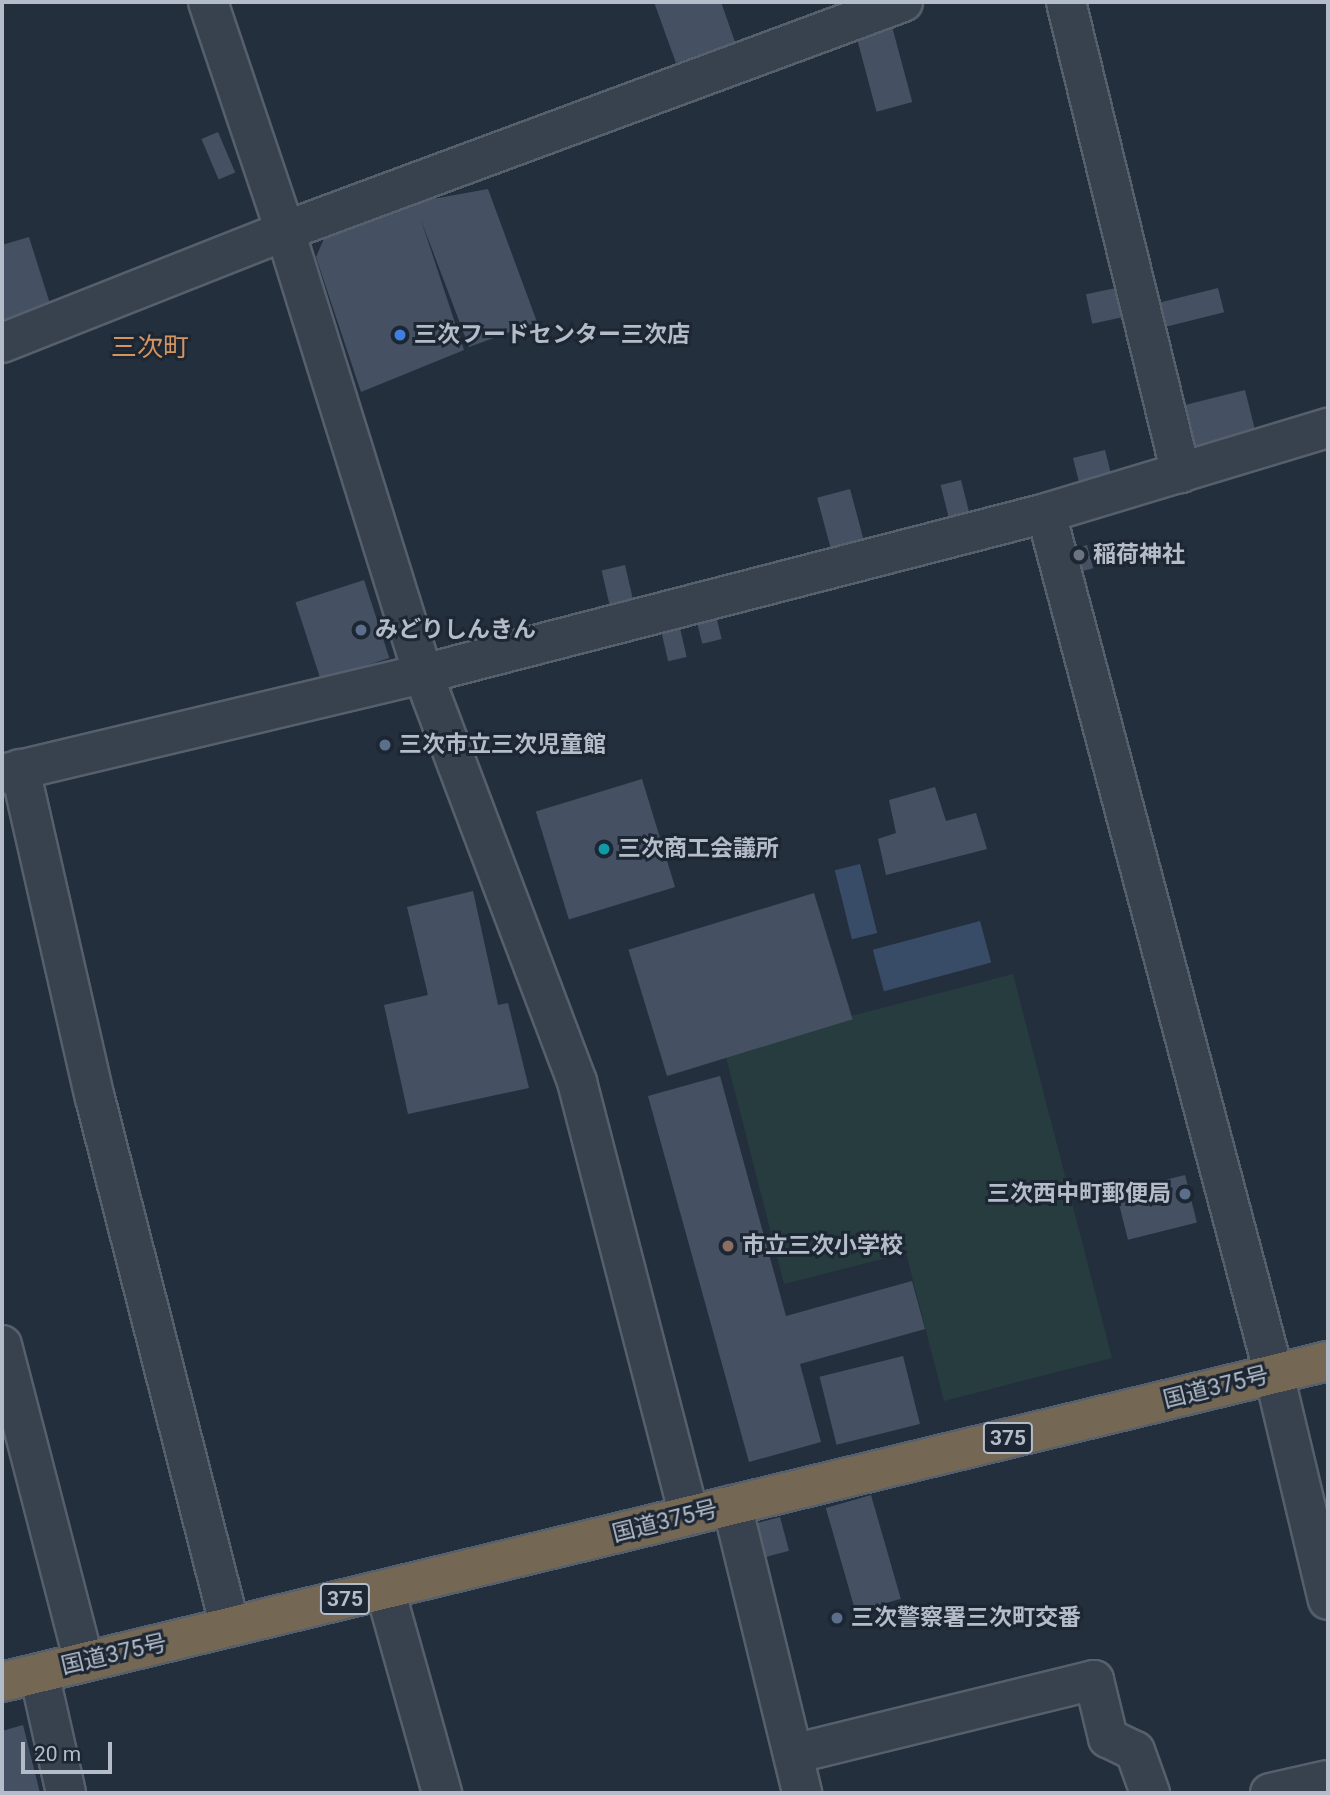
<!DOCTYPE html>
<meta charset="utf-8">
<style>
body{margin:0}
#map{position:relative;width:1330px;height:1795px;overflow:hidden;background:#242f3e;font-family:Roboto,"Noto Sans JP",sans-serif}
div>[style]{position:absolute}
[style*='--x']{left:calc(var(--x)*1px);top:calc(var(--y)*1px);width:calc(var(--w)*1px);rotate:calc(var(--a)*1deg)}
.green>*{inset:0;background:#263c3f}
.water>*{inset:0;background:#394c67;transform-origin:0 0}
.building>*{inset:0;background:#455162;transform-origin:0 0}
.roads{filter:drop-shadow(2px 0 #565f6c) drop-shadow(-2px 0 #565f6c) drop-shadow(0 2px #565f6c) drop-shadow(0 -2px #565f6c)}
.minor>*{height:38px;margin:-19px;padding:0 19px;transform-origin:19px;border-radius:19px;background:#38414e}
.highway>*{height:38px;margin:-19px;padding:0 19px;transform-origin:19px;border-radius:19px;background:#746855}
.dots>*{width:19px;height:19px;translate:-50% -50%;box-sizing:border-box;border:4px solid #1d2633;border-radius:50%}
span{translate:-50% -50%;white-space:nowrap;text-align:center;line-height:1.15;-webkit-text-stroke:6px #1d2633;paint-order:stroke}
.shield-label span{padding:2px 5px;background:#1d2633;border:2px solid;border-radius:5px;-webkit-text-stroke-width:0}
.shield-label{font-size:21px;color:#b4bcc9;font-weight:700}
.poi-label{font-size:23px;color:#b4bcc9;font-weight:700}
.left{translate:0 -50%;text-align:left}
.right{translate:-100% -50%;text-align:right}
.street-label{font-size:23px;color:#b4bcc9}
.quarter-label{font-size:26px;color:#d59563}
.frame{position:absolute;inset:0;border:4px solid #b4bcc9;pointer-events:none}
.scale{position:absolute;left:21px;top:1742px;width:91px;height:32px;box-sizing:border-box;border:4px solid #b4bcc9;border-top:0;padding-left:9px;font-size:21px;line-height:24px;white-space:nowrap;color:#b4bcc9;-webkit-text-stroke:5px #1d2633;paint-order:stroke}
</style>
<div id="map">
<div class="green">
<div style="clip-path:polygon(1013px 974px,1112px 1358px,944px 1401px,906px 1253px,784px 1284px,724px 1049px)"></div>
</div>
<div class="water">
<div style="left:860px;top:864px;width:71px;height:26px;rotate:76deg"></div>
<div style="left:980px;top:921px;width:43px;height:111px;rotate:75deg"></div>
</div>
<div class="building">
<div style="clip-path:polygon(654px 2px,721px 2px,735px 42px,676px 63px)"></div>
<div style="left:890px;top:19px;width:86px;height:37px;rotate:75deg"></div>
<div style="left:218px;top:132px;width:44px;height:18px;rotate:67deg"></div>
<div style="clip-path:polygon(488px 189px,537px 322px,469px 347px,421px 220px,464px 350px,361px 392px,316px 257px,326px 234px,416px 202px)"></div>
<div style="clip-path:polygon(29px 237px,51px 307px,2px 325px,2px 245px)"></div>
<div style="left:1130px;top:285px;width:30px;height:45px;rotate:78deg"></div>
<div style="left:1218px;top:288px;width:25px;height:60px;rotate:76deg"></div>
<div style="left:1245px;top:390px;width:49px;height:71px;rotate:76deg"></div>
<div style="left:1105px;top:450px;width:29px;height:33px;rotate:76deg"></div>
<div style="left:961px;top:480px;width:33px;height:21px;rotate:76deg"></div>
<div style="left:850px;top:489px;width:54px;height:34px;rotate:75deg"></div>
<div style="left:1087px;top:545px;width:24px;height:19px;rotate:75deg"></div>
<div style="left:625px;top:565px;width:41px;height:24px;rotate:77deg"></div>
<div style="left:364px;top:580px;width:82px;height:72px;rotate:72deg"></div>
<div style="left:713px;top:604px;width:36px;height:20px;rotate:76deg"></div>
<div style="left:677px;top:615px;width:43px;height:19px;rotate:77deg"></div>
<div style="left:642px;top:779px;width:113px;height:111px;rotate:73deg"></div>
<div style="clip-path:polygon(935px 787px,946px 821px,976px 813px,987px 849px,886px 875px,878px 839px,896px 833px,889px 800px)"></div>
<div style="clip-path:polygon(473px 891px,498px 1005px,508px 1003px,529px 1088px,408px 1114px,384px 1005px,428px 995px,407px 907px)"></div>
<div style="left:814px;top:893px;width:132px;height:194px;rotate:73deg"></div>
<div style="clip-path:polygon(720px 1076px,786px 1316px,912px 1281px,925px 1329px,800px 1364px,821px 1442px,749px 1462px,648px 1096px)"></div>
<div style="left:1185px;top:1175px;width:49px;height:71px;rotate:76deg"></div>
<div style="left:903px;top:1356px;width:70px;height:86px;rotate:76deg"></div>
<div style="left:871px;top:1495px;width:108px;height:47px;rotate:74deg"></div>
<div style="left:780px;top:1517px;width:35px;height:39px;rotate:75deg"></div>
<div style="clip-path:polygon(23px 1725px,40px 1793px,2px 1793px,2px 1731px)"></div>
</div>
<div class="roads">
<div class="minor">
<div style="--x:208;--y:2;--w:242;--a:71.4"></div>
<div style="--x:285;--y:231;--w:464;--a:72.7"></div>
<div style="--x:423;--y:674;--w:436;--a:69.3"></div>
<div style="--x:577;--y:1082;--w:448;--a:75.5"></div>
<div style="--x:1066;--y:2;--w:485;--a:76.3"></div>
<div style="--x:2;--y:343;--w:304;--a:-21.6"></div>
<div style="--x:285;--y:231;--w:659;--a:-20.33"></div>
<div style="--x:1046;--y:513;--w:891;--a:75.17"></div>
<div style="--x:1274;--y:1374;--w:232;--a:76.6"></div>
<div style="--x:20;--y:769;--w:337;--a:77.2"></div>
<div style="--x:95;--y:1098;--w:546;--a:75.68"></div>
<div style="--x:2;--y:774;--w:433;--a:-13.4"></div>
<div style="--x:423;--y:674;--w:643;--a:-14.49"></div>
<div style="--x:1046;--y:513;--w:295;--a:-16.8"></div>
<div style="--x:2;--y:1345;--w:327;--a:75.5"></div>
<div style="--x:732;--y:1505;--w:296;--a:76.3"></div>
<div style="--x:385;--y:1590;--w:211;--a:74.3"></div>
<div style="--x:39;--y:1673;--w:123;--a:77.3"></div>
<div style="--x:793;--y:1754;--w:310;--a:-13.8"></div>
<div style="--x:1094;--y:1680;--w:60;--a:76.4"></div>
<div style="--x:1108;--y:1738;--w:30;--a:26"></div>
<div style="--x:1135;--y:1751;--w:45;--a:70.3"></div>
<div style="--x:1270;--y:1793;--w:59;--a:-12.6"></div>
</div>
<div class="highway">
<div style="--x:2;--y:1682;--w:1364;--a:-13.61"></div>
</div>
</div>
<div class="dots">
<div style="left:400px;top:335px;background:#3f7fe0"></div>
<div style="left:1079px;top:555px;background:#6b7280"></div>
<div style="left:361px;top:630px;background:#5c6f8a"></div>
<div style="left:385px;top:745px;background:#5c6f8a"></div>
<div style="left:604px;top:849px;background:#0f9aa8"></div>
<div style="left:1185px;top:1194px;background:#5c6f8a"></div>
<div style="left:728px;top:1246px;background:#8d6e63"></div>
<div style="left:837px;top:1618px;background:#5c6f8a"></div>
</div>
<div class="shield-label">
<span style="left:1008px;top:1438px">375</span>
<span style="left:345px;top:1599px">375</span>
</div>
<div class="poi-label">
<span class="left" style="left:414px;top:335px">三次フードセンター三次店</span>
<span class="left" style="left:1093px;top:555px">稲荷神社</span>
<span class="left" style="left:375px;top:630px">みどりしんきん</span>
<span class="left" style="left:399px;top:745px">三次市立三次児童館</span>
<span class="left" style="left:618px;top:849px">三次商工会議所</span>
<span class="right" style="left:1171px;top:1194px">三次西中町郵便局</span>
<span class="left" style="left:742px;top:1246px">市立三次小学校</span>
<span class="left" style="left:851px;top:1618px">三次警察署三次町交番</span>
</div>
<div class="street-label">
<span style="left:1216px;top:1388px;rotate:-14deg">国道375号</span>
<span style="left:665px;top:1522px;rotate:-14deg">国道375号</span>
<span style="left:114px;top:1655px;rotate:-13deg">国道375号</span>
</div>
<div class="quarter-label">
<span style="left:150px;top:348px">三次町</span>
</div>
<div class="frame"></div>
<div class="scale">20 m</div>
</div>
